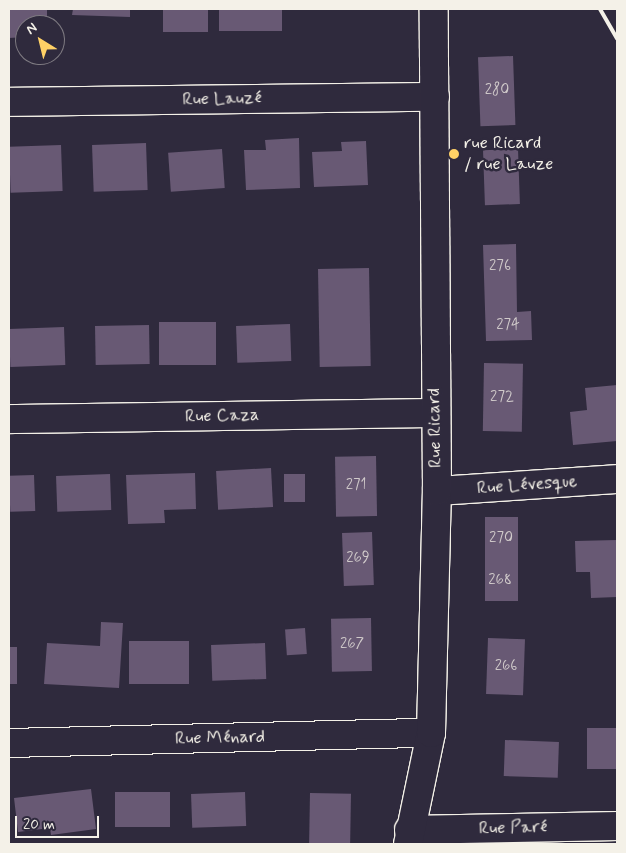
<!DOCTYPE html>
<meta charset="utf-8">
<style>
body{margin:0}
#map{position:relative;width:626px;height:853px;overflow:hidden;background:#2f2a3d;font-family:Mynerve,sans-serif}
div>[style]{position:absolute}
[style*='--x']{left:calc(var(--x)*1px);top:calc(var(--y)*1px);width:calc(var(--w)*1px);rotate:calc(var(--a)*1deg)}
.building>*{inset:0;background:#685974;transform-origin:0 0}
.roads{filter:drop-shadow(1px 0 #f4f1e8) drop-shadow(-1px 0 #f4f1e8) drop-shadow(0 1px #f4f1e8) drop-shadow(0 -1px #f4f1e8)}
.minor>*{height:28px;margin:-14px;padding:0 14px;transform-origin:14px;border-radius:14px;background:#2f2a3d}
.rail>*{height:4px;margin:-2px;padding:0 2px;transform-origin:2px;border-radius:2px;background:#f4f1e8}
.dots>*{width:14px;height:14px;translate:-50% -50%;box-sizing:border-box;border:2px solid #2f2a3d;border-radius:50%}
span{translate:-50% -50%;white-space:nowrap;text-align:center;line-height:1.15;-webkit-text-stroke:5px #2f2a3d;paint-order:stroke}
.number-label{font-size:15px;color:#d1cbcb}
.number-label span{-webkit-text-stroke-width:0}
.street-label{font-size:18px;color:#f4f1e8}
.poi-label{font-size:18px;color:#f4f1e8}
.left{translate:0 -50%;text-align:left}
.frame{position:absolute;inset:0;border:10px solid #f4f1e8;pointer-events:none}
.north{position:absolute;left:15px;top:15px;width:50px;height:50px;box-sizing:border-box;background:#2f2a3d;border:1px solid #7e7a81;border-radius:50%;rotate:324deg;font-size:14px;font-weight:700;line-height:20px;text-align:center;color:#f4f1e8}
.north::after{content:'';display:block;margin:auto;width:18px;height:22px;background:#ffd166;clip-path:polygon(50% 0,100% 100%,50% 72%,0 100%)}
.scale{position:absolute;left:15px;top:816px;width:84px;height:22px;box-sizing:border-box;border:2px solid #f4f1e8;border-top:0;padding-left:6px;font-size:15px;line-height:18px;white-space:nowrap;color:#f4f1e8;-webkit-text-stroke:4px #2f2a3d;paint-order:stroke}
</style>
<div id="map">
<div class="building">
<div style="clip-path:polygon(9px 9px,47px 9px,47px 25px,25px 25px,25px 37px,9px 38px)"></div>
<div style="clip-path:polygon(73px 9px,130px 9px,130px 17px,72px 15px)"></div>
<div style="left:163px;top:9px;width:45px;height:23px"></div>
<div style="left:219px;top:9px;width:63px;height:22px"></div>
<div style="left:513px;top:56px;width:69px;height:35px;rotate:88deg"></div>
<div style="clip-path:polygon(299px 138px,300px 188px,246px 190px,244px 150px,266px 150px,265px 140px)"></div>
<div style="clip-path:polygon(366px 141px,368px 185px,314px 187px,312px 152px,342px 151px,341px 142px)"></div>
<div style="left:146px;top:143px;width:47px;height:54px;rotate:88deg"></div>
<div style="left:61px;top:145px;width:46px;height:52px;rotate:88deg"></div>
<div style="left:222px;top:149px;width:39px;height:54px;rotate:86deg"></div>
<div style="left:518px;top:149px;width:55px;height:35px;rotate:88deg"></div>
<div style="clip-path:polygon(516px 244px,517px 312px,531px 311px,532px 340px,486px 341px,483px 245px)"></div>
<div style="left:369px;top:268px;width:98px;height:51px;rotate:89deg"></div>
<div style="left:159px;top:322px;width:57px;height:43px"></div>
<div style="left:290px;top:324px;width:37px;height:54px;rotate:88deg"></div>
<div style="left:149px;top:325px;width:39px;height:54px;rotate:89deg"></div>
<div style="left:64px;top:327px;width:38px;height:55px;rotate:88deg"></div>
<div style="left:484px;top:363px;width:39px;height:68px;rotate:1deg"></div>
<div style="clip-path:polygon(617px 385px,617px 441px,573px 445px,570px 412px,587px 410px,585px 388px)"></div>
<div style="left:376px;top:456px;width:60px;height:41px;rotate:89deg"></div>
<div style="left:271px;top:468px;width:39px;height:55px;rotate:87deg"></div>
<div style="clip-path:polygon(195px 473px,196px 509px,164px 510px,165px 523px,128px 524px,126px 475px)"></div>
<div style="left:110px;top:474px;width:36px;height:54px;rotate:88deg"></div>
<div style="left:305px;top:474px;width:28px;height:21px;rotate:90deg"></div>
<div style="left:34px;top:475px;width:36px;height:25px;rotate:88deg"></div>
<div style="left:485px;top:517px;width:33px;height:84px"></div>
<div style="left:372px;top:532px;width:53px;height:30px;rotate:88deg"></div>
<div style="clip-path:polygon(617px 540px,617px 597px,591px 598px,590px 572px,576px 572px,575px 541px)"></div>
<div style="left:371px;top:618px;width:53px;height:40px;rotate:89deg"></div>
<div style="clip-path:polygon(101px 622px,123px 623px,119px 688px,44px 684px,47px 643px,100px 646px)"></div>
<div style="left:305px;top:628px;width:26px;height:20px;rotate:86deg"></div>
<div style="left:488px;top:638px;width:37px;height:56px;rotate:2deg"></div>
<div style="left:189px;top:641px;width:43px;height:60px;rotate:90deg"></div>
<div style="left:265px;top:643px;width:36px;height:54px;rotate:88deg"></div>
<div style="left:9px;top:647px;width:8px;height:37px"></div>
<div style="left:617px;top:728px;width:41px;height:30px;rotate:90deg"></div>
<div style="left:505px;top:740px;width:54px;height:36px;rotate:2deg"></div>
<div style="clip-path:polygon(91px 789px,96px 829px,51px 835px,50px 828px,18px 832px,14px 798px)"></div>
<div style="left:115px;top:792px;width:55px;height:35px"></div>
<div style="left:245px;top:792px;width:34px;height:54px;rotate:88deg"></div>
<div style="left:310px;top:793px;width:41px;height:51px;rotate:1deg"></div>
</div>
<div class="roads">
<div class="minor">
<div style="--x:9;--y:102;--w:426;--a:-0.7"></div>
<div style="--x:9;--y:419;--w:425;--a:-0.8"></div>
<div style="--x:437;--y:491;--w:180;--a:-3.8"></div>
<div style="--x:9;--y:743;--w:422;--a:-1.4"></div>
<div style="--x:409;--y:830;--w:208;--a:-1.1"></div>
<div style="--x:408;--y:844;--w:113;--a:-78.3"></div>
<div style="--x:431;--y:733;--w:242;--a:-88.6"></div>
<div style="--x:437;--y:491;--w:482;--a:-90.4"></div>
</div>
</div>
<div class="rail">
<div style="--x:600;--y:9;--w:34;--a:60"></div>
</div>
<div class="dots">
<div style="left:454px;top:154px;background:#ffd166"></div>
</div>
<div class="number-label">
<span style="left:497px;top:91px">280</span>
<span style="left:500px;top:267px">276</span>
<span style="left:508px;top:326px">274</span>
<span style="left:502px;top:398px">272</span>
<span style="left:356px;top:486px">271</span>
<span style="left:501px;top:539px">270</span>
<span style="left:358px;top:559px">269</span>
<span style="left:500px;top:581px">268</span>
<span style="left:352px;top:645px">267</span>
<span style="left:506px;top:667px">266</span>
</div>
<div class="street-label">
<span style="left:222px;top:99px;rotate:-1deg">Rue Lauzé</span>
<span style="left:222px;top:416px;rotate:-1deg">Rue Caza</span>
<span style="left:435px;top:428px;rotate:-91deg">Rue Ricard</span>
<span style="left:527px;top:485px;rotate:-4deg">Rue Lévesque</span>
<span style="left:220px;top:738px;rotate:-1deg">Rue Ménard</span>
<span style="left:513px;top:828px;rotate:-1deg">Rue Paré</span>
</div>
<div class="poi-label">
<span class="left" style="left:464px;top:154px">rue Ricard<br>/ rue Lauze</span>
</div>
<div class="frame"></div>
<div class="north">N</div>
<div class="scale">20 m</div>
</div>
